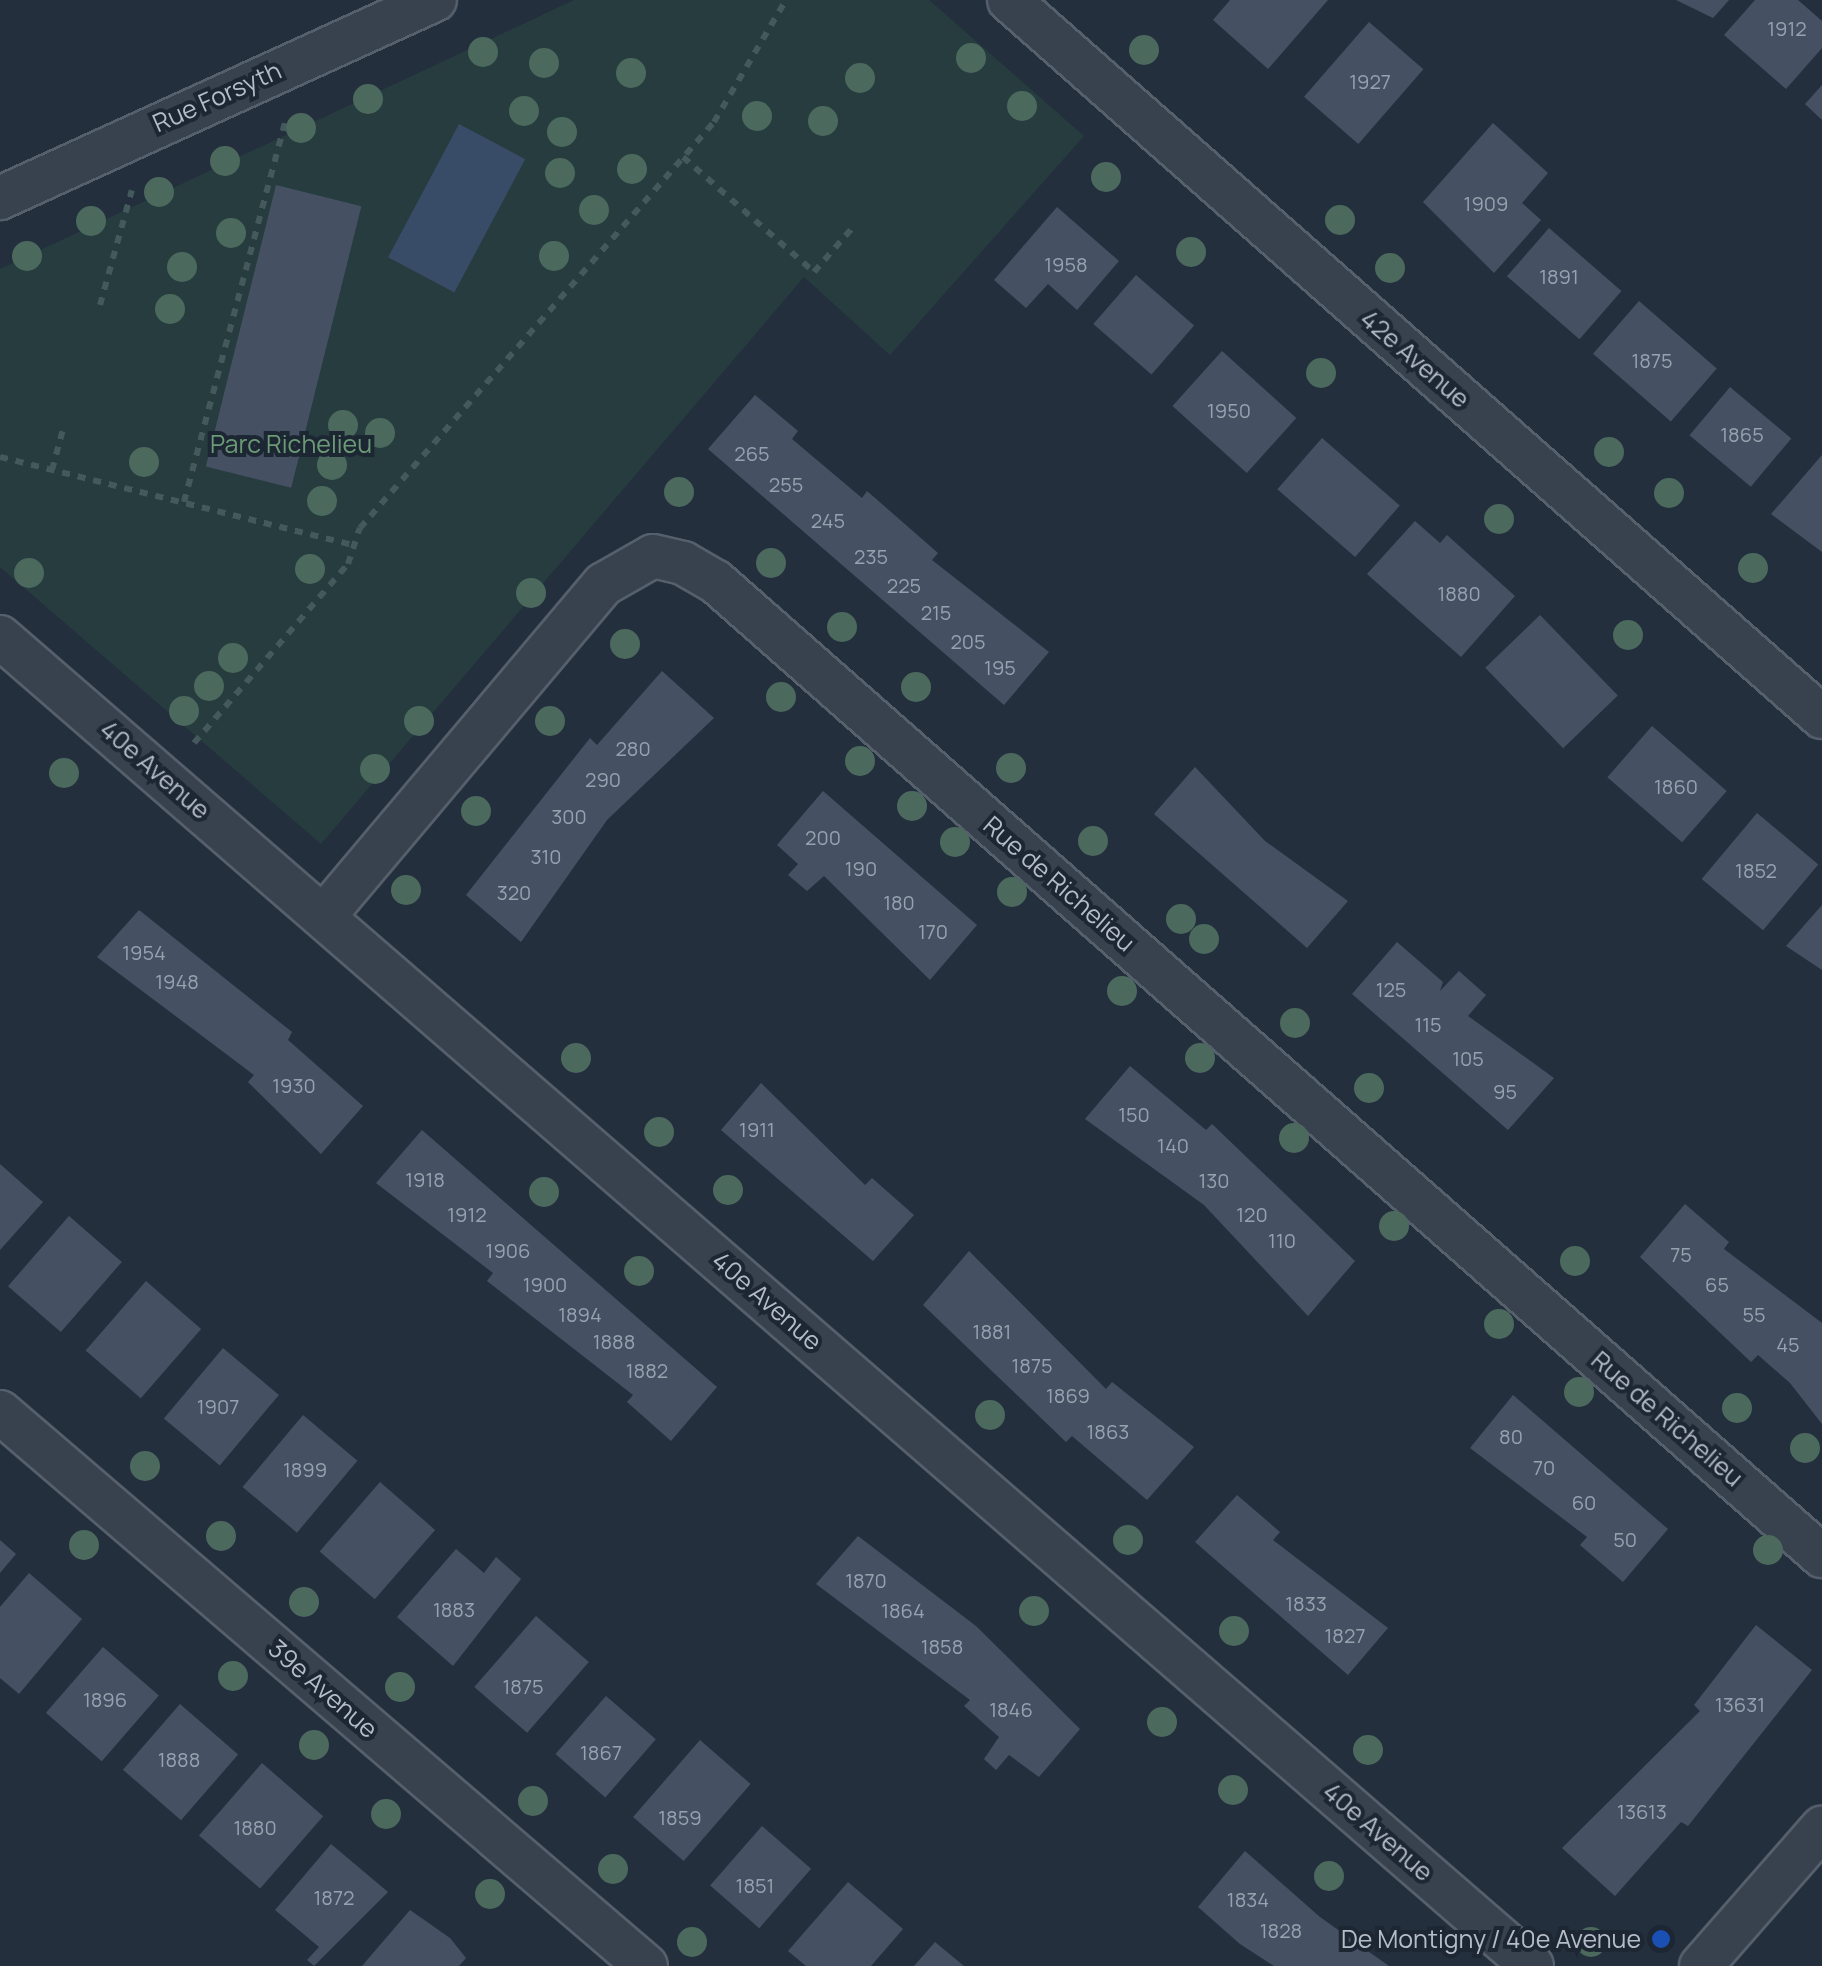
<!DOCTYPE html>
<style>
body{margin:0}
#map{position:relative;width:1822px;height:1966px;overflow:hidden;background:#242f3e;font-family:Manrope,sans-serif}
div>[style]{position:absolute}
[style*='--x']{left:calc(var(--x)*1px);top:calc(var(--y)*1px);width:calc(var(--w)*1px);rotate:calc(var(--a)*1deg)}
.green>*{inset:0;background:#263c3f}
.water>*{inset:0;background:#394c67;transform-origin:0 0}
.building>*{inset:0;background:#455162;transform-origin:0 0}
.path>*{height:6px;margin-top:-3px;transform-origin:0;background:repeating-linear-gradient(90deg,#44595c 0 8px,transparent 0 16px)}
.roads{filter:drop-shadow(2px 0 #565f6c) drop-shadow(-2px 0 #565f6c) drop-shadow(0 2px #565f6c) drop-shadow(0 -2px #565f6c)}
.street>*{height:42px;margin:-21px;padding:0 21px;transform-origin:21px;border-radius:21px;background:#38414e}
.trees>*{width:30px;height:30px;margin:-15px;border-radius:50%;background:#4b6a5d}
.dots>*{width:28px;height:28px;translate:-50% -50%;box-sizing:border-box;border:5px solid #1d2633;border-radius:50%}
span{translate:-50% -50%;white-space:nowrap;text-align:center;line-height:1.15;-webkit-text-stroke:8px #1d2633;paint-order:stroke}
.number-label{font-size:20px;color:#98a1af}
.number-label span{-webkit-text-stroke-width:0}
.street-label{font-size:25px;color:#b4bcc9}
.park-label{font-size:25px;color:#6b9a76}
.poi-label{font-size:25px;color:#b4bcc9}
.right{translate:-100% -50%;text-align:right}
</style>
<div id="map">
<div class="green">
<div style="clip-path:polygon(574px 0,929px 0,1084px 136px,890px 355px,804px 277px,321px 844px,0 567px,0 269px)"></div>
</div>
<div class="water">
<div style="left:459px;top:124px;width:75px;height:151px;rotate:28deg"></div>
</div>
<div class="building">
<div style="clip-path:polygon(1230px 0,1328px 0,1268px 69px,1213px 20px)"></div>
<div style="clip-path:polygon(1676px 0,1729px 0,1713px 18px)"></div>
<div style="clip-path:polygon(1755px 0,1798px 0,1822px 21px,1822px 48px,1786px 89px,1724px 35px)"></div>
<div style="left:1369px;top:22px;width:72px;height:99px;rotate:41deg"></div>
<div style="clip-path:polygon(1822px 85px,1822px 120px,1805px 104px)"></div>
<div style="clip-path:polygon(1493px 123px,1548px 173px,1522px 203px,1541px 220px,1494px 273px,1423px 202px)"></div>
<div style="left:276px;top:185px;width:88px;height:290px;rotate:14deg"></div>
<div style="clip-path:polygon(1057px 207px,1119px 261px,1077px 310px,1048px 284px,1026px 308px,994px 280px)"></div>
<div style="left:1549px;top:228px;width:96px;height:64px;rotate:41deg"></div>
<div style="left:1136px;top:275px;width:77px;height:65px;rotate:41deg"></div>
<div style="left:1639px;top:301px;width:103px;height:70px;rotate:41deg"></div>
<div style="left:1222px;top:351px;width:100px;height:74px;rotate:42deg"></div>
<div style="left:1730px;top:387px;width:80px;height:63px;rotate:40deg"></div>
<div style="clip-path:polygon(755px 395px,798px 431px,792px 439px,862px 498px,867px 491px,938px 553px,932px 560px,1049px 652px,1004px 705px,708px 449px)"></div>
<div style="left:1322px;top:438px;width:103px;height:68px;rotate:41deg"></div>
<div style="clip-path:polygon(1822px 455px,1822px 552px,1771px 514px)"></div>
<div style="clip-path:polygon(1415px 521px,1440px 543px,1447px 535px,1515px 596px,1461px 657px,1367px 574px)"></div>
<div style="left:1540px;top:615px;width:112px;height:76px;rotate:46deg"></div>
<div style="clip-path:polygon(662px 671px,714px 718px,607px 820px,521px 942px,466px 895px,590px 738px,597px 745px)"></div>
<div style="left:1652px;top:726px;width:99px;height:68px;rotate:41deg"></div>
<div style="clip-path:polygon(1195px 767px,1265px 841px,1348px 901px,1307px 948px,1154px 814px)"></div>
<div style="clip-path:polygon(823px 791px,977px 925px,930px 980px,824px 876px,807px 891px,788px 875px,798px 864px,777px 845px)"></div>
<div style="left:1757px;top:813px;width:80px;height:86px;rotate:40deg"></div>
<div style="clip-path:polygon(1822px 905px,1822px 970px,1786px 946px)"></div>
<div style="clip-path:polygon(139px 910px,292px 1032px,288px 1040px,363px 1106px,321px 1154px,248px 1082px,254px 1075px,97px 957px)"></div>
<div style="clip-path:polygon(1397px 942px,1443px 982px,1440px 991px,1459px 971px,1486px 995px,1468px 1016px,1554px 1078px,1508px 1130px,1352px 994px)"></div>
<div style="clip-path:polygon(1130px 1066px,1206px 1130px,1212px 1124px,1355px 1261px,1308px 1316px,1204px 1205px,1085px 1119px)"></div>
<div style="clip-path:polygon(761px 1083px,865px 1185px,872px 1178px,914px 1215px,873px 1261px,721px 1130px)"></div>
<div style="clip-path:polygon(422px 1130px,717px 1387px,671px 1441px,627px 1402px,633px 1395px,487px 1281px,493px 1273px,376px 1183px)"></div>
<div style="clip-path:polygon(0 1164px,43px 1202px,0 1250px)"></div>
<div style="clip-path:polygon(1685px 1204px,1729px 1242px,1724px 1249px,1822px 1323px,1822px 1424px,1790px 1383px,1758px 1355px,1751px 1362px,1640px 1257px)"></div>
<div style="left:69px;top:1216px;width:70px;height:93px;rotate:41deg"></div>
<div style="clip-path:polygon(969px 1251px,1106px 1389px,1112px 1382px,1194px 1447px,1147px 1500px,1072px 1436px,1066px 1442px,923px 1305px)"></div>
<div style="left:146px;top:1281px;width:73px;height:92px;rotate:41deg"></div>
<div style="left:223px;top:1348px;width:73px;height:92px;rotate:40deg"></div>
<div style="clip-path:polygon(1513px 1395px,1668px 1529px,1623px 1582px,1580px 1545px,1587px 1537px,1470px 1448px)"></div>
<div style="left:303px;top:1415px;width:71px;height:94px;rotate:40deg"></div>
<div style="left:380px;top:1482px;width:73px;height:92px;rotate:41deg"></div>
<div style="clip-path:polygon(1237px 1495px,1280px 1532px,1273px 1540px,1388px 1628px,1348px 1675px,1195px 1542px)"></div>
<div style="clip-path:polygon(858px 1536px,976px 1626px,1080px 1729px,1039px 1777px,1009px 1755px,996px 1770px,984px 1759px,999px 1737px,964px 1706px,970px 1700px,816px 1584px)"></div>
<div style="clip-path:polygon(0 1540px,16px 1554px,0 1573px)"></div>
<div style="clip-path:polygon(456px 1549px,484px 1573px,496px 1557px,521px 1579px,453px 1666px,397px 1617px)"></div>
<div style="clip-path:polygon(29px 1573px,82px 1619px,19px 1694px,0 1678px,0 1607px)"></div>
<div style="left:536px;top:1616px;width:70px;height:94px;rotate:41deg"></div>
<div style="clip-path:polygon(1756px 1625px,1812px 1670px,1688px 1826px,1681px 1822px,1615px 1896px,1562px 1848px,1700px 1711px,1694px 1705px)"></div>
<div style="left:103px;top:1647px;width:74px;height:87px;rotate:41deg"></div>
<div style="left:606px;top:1696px;width:66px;height:77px;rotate:41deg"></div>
<div style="left:180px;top:1704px;width:77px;height:87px;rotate:41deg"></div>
<div style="left:700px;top:1740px;width:67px;height:102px;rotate:41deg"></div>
<div style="left:262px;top:1763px;width:81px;height:96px;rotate:41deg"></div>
<div style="left:762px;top:1826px;width:65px;height:79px;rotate:41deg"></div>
<div style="clip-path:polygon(331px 1844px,388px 1892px,314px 1966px,307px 1960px,319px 1947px,275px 1910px)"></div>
<div style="clip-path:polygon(1245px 1851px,1320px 1917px,1389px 1966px,1274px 1966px,1240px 1944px,1198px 1907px)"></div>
<div style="clip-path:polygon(848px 1882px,903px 1929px,871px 1966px,806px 1966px,788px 1951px)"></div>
<div style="clip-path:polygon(410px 1910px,450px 1938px,466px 1958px,459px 1966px,362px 1966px)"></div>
<div style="clip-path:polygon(935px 1942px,964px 1966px,914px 1966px)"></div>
</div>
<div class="path">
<div style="--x:683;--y:157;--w:174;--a:41.3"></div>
<div style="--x:814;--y:272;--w:61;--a:-49"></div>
<div style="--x:100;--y:305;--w:119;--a:-74.5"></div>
<div style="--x:0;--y:457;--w:365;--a:14"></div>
<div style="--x:52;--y:470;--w:42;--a:-75"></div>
<div style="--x:184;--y:502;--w:393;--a:-75.1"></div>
<div style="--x:194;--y:743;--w:236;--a:-49.3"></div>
<div style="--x:348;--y:564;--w:38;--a:-72"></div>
<div style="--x:360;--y:528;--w:539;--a:-48.91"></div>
<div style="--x:714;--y:122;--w:142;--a:-59.5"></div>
</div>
<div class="roads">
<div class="street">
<div style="--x:1009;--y:0;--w:1084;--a:41.41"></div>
<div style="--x:0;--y:198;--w:478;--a:-24.5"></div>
<div style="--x:0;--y:637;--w:2028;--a:40.94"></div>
<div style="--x:324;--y:916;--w:434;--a:-49.9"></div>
<div style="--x:604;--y:584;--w:56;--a:-29.7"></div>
<div style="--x:653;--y:556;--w:31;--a:13"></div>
<div style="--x:683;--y:563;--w:38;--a:30"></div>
<div style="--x:716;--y:582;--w:1474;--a:41.37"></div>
<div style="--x:0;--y:1412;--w:851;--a:40.62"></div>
<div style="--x:1701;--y:1966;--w:184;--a:-48.8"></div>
</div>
</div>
<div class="trees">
<div style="left:1144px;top:50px"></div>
<div style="left:483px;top:52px"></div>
<div style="left:971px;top:58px"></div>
<div style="left:544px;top:63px"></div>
<div style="left:631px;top:73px"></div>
<div style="left:860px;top:78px"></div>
<div style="left:368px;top:99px"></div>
<div style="left:1022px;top:106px"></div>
<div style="left:524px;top:111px"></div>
<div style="left:757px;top:116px"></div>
<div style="left:823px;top:121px"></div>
<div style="left:301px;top:128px"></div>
<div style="left:562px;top:132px"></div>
<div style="left:225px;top:161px"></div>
<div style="left:632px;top:169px"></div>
<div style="left:560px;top:173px"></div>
<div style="left:1106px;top:177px"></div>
<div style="left:159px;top:192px"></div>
<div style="left:594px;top:210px"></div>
<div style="left:1340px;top:220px"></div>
<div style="left:91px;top:221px"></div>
<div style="left:231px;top:233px"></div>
<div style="left:1191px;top:252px"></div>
<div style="left:27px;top:256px"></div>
<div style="left:554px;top:256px"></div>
<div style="left:182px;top:267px"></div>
<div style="left:1390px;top:268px"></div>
<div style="left:170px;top:309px"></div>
<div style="left:1321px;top:373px"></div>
<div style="left:343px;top:425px"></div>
<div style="left:380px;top:433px"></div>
<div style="left:1609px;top:452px"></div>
<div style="left:144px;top:462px"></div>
<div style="left:332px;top:465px"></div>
<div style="left:679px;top:492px"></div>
<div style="left:1669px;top:493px"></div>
<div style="left:322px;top:501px"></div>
<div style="left:1499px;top:519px"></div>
<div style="left:771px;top:563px"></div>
<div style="left:1753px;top:568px"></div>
<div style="left:310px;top:569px"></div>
<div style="left:29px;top:573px"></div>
<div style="left:531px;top:593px"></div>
<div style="left:842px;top:627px"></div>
<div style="left:1628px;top:635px"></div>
<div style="left:625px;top:644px"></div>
<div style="left:233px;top:658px"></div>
<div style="left:209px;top:686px"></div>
<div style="left:916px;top:687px"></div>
<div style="left:781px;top:697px"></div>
<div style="left:184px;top:711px"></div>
<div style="left:419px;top:721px"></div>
<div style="left:550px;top:721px"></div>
<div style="left:860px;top:761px"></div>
<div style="left:1011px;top:768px"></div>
<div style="left:375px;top:769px"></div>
<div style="left:64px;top:773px"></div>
<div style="left:912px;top:806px"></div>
<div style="left:476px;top:811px"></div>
<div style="left:1093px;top:841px"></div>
<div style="left:955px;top:842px"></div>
<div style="left:406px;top:890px"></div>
<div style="left:1012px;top:892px"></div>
<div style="left:1181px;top:919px"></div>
<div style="left:1204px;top:939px"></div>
<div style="left:1122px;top:991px"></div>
<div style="left:1295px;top:1023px"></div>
<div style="left:576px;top:1058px"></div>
<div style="left:1200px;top:1058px"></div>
<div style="left:1369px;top:1088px"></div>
<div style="left:659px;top:1132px"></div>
<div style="left:1294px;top:1138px"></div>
<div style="left:728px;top:1190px"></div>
<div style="left:544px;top:1192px"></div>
<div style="left:1394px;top:1226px"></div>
<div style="left:1575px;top:1261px"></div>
<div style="left:639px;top:1271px"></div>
<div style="left:1499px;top:1324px"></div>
<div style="left:1579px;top:1392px"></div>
<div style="left:1737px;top:1408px"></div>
<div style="left:990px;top:1415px"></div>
<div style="left:1805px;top:1448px"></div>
<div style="left:145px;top:1466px"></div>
<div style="left:221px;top:1536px"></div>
<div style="left:1128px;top:1540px"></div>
<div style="left:84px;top:1545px"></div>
<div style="left:1768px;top:1550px"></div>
<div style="left:304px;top:1602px"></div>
<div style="left:1034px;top:1611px"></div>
<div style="left:1234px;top:1631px"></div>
<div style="left:233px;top:1676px"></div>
<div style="left:400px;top:1687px"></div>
<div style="left:1162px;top:1722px"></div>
<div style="left:314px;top:1745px"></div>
<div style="left:1368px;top:1750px"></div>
<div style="left:1233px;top:1790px"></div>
<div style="left:533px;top:1801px"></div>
<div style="left:386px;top:1814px"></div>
<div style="left:613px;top:1869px"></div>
<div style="left:1329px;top:1876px"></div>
<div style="left:490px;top:1894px"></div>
<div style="left:692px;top:1942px"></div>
<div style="left:1591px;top:1942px"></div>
</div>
<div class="dots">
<div style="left:1661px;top:1939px;background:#1a4fb4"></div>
</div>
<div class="number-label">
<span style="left:1787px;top:28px">1912</span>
<span style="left:1370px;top:81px">1927</span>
<span style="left:1486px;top:203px">1909</span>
<span style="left:1066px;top:264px">1958</span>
<span style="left:1559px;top:276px">1891</span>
<span style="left:1652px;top:360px">1875</span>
<span style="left:1229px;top:410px">1950</span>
<span style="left:1742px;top:434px">1865</span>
<span style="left:752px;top:453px">265</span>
<span style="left:786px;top:484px">255</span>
<span style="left:828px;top:520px">245</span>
<span style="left:871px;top:556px">235</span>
<span style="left:904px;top:585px">225</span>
<span style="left:1459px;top:593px">1880</span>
<span style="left:936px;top:612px">215</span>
<span style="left:968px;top:641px">205</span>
<span style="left:1000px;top:667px">195</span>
<span style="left:633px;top:748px">280</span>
<span style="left:603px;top:779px">290</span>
<span style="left:1676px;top:786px">1860</span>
<span style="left:569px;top:816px">300</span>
<span style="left:823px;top:837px">200</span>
<span style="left:546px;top:856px">310</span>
<span style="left:861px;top:868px">190</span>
<span style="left:1756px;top:870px">1852</span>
<span style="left:514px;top:892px">320</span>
<span style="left:899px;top:902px">180</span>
<span style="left:933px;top:931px">170</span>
<span style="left:144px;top:952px">1954</span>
<span style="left:177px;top:981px">1948</span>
<span style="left:1391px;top:989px">125</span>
<span style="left:1428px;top:1024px">115</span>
<span style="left:1468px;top:1058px">105</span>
<span style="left:294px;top:1085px">1930</span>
<span style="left:1505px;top:1091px">95</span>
<span style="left:1134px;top:1114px">150</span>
<span style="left:757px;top:1129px">1911</span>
<span style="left:1173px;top:1145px">140</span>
<span style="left:425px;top:1179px">1918</span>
<span style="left:1214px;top:1180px">130</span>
<span style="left:467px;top:1214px">1912</span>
<span style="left:1252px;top:1214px">120</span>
<span style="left:1282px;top:1240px">110</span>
<span style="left:508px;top:1250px">1906</span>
<span style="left:1681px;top:1254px">75</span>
<span style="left:545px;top:1284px">1900</span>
<span style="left:1717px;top:1284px">65</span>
<span style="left:580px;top:1314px">1894</span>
<span style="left:1754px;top:1314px">55</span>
<span style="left:992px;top:1331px">1881</span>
<span style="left:614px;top:1341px">1888</span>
<span style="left:1788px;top:1344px">45</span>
<span style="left:1032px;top:1365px">1875</span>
<span style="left:647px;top:1370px">1882</span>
<span style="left:1068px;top:1395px">1869</span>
<span style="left:218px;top:1406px">1907</span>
<span style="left:1108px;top:1431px">1863</span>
<span style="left:1511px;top:1436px">80</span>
<span style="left:1544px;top:1467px">70</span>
<span style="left:305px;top:1469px">1899</span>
<span style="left:1584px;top:1502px">60</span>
<span style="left:1625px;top:1539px">50</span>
<span style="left:866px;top:1580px">1870</span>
<span style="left:1306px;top:1603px">1833</span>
<span style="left:454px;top:1609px">1883</span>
<span style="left:903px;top:1610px">1864</span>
<span style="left:1345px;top:1635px">1827</span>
<span style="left:942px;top:1646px">1858</span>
<span style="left:523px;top:1686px">1875</span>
<span style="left:105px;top:1699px">1896</span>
<span style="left:1740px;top:1704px">13631</span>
<span style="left:1011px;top:1709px">1846</span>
<span style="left:601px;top:1752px">1867</span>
<span style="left:179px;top:1759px">1888</span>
<span style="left:1642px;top:1811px">13613</span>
<span style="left:680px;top:1817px">1859</span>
<span style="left:255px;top:1827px">1880</span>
<span style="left:755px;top:1885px">1851</span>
<span style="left:334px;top:1897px">1872</span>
<span style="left:1248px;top:1899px">1834</span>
<span style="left:1281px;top:1930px">1828</span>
</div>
<div class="street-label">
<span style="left:217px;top:97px;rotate:-24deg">Rue Forsyth</span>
<span style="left:1415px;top:359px;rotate:41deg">42e Avenue</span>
<span style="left:155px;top:770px;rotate:41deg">40e Avenue</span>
<span style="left:1059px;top:884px;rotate:41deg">Rue de Richelieu</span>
<span style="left:767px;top:1301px;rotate:41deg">40e Avenue</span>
<span style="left:1667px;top:1419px;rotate:41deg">Rue de Richelieu</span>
<span style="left:323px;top:1689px;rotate:41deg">39e Avenue</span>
<span style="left:1378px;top:1832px;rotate:41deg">40e Avenue</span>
</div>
<div class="park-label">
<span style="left:291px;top:444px">Parc Richelieu</span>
</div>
<div class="poi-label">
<span class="right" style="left:1641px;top:1939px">De Montigny / 40e Avenue</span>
</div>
</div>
